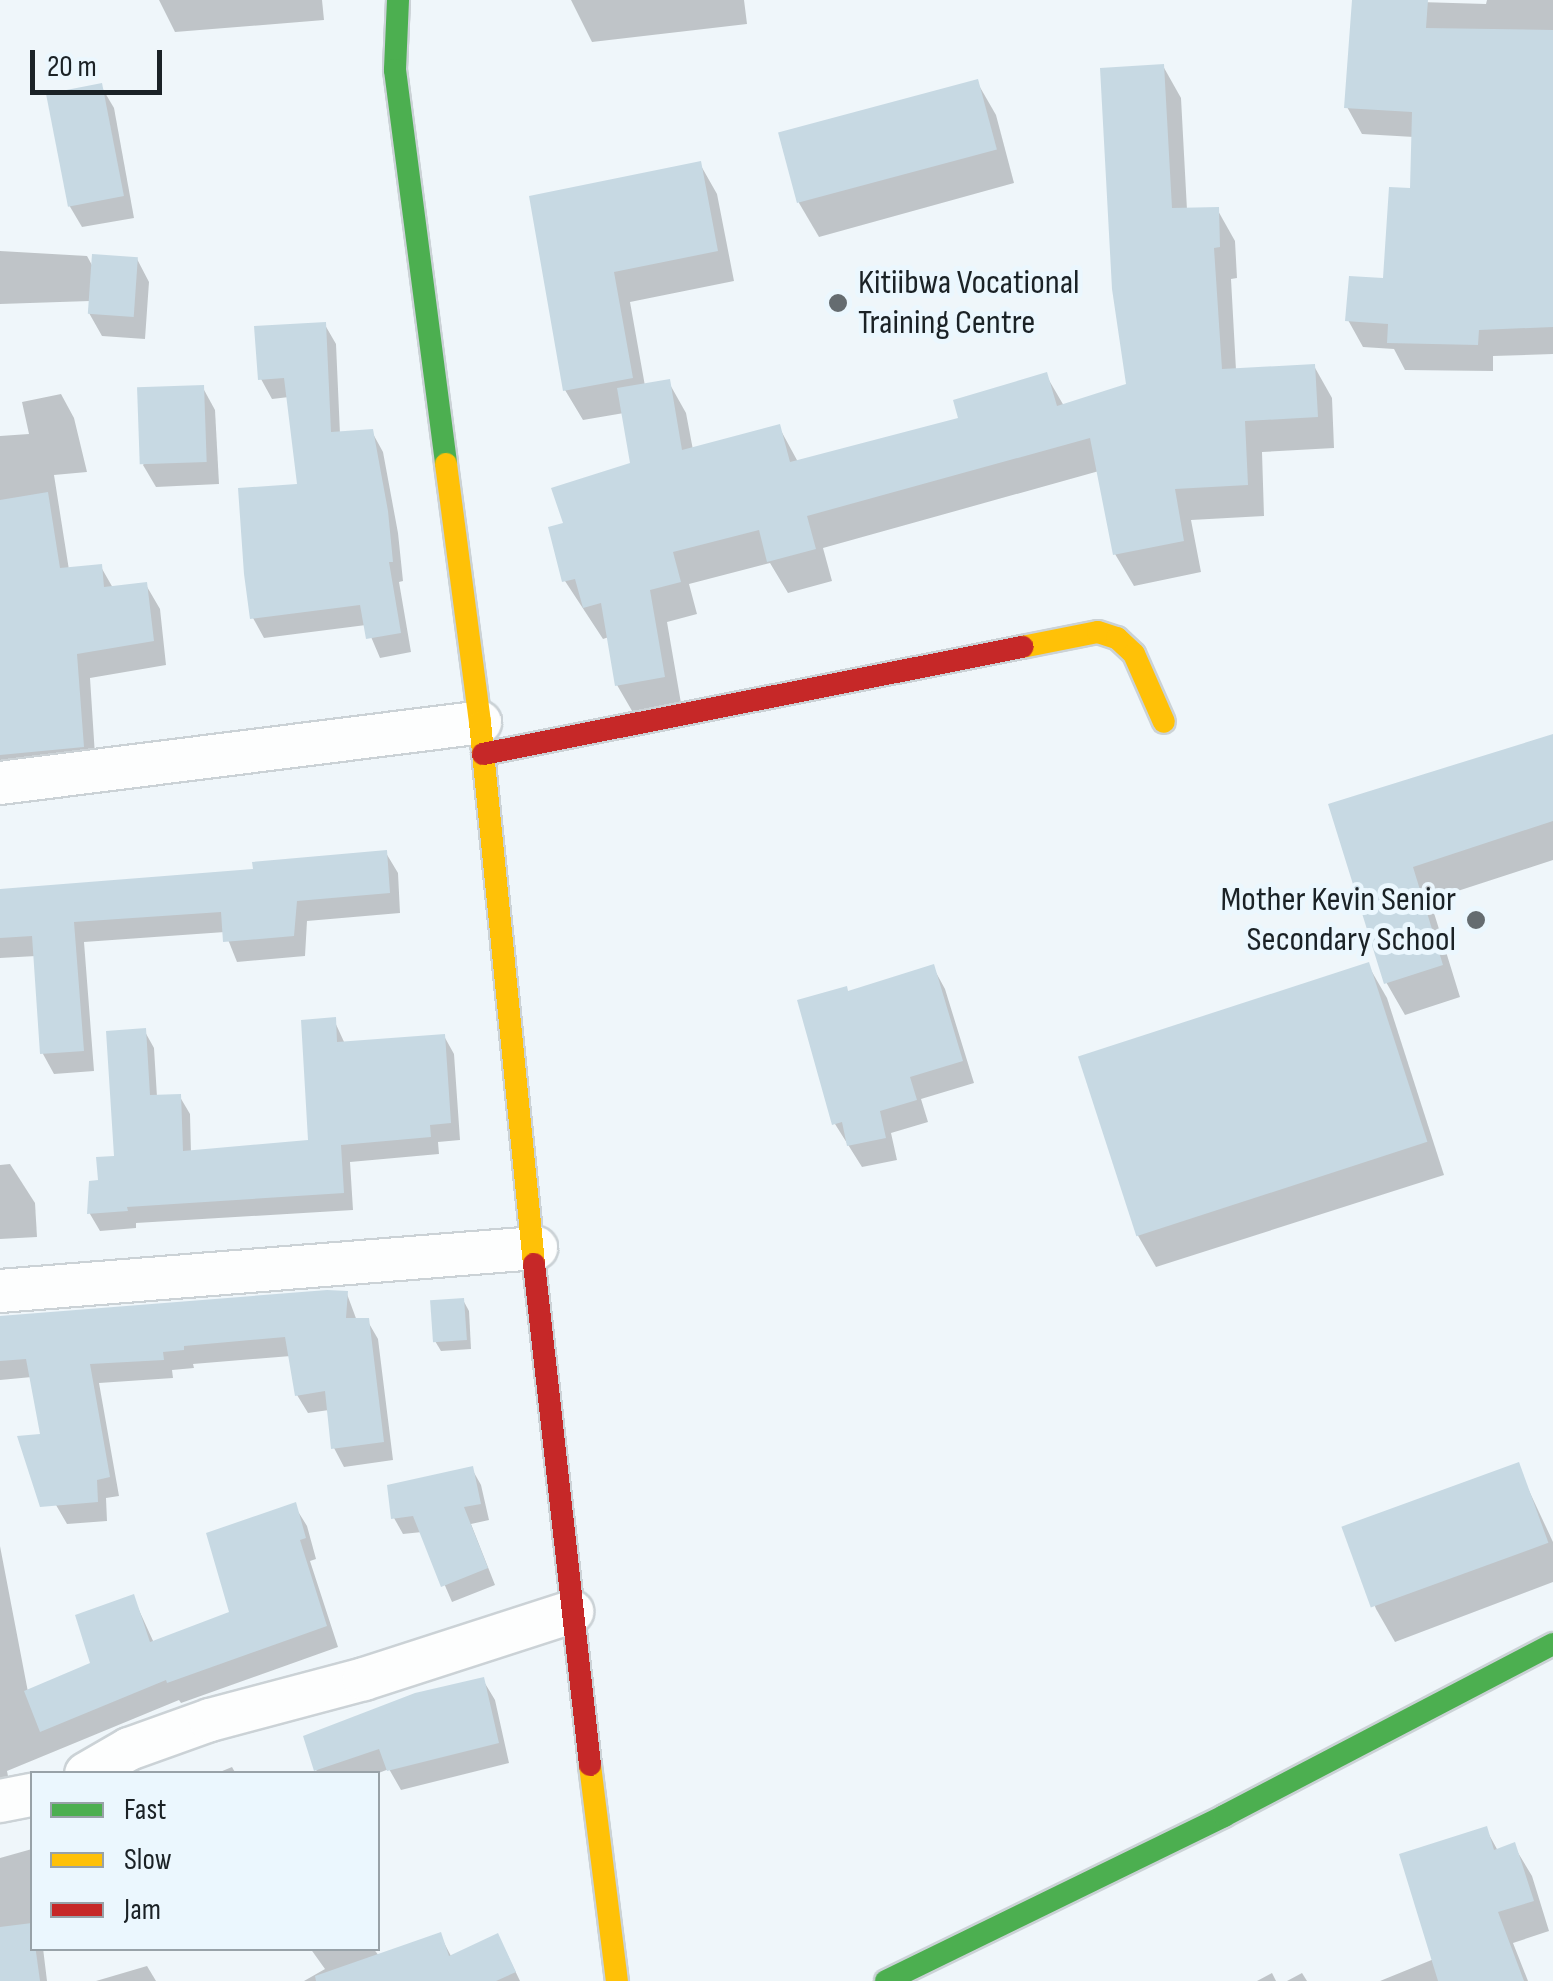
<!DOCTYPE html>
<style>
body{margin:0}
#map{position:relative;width:1553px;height:1981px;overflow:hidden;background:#eff6fa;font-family:"Sofia Sans Condensed",sans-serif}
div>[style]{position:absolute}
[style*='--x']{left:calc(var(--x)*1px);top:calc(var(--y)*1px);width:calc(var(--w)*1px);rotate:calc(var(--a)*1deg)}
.shadow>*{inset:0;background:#0003}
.building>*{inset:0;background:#c7d9e3;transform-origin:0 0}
.roads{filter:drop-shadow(2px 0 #cbd2d6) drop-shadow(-2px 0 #cbd2d6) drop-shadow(0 2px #cbd2d6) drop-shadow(0 -2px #cbd2d6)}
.street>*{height:42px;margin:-21px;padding:0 21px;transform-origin:21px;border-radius:21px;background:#fdfefe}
.fast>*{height:22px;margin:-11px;padding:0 11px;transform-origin:11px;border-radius:11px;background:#4caf50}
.slow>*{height:22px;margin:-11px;padding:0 11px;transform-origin:11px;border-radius:11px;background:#ffc107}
.jam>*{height:22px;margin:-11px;padding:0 11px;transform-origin:11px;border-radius:11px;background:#c62828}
.dots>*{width:28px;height:28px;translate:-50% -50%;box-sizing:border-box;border:5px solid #ebf7fe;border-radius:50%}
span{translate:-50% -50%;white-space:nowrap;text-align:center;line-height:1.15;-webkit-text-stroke:10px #ebf7fe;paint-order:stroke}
.poi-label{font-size:35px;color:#1b2226}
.left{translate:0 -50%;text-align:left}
.right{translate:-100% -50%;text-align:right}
.legend{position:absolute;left:30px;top:1771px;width:350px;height:180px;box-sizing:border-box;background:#ebf7fe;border:2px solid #98a2a8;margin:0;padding:12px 18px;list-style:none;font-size:30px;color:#1b2226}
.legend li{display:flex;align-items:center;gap:20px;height:50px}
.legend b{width:50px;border:2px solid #98a2a8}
.scale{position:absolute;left:30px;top:50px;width:132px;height:45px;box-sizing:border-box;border:5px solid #1b2226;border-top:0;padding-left:12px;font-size:30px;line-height:35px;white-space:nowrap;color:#1b2226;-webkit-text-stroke:8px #ebf7fe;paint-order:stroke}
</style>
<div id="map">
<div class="shadow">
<div style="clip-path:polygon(159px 0,322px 0,324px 20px,175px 32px)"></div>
<div style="clip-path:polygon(571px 0,744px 0,747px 24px,592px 42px)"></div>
<div style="clip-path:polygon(1354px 0,1486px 4px,1487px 0,1553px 0,1553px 354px,1493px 356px,1493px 371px,1405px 370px,1394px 349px,1363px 347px,1348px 320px,1385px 281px,1412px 191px,1414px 137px,1362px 134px,1347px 107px)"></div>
<div style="clip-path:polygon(1163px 66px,1181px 98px,1187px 210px,1217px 209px,1235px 241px,1237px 278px,1231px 279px,1236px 370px,1314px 366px,1332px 398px,1334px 448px,1262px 452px,1264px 516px,1191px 520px,1201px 572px,1134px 586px,1115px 554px,1099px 471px,823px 548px,832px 581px,788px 593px,770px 563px,689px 584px,697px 614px,667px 622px,682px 709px,635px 716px,617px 685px,609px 637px,603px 639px,565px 581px,566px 525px,632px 464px,624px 413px,583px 420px,565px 390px,531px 198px,700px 164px,717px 194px,734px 281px,630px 302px,645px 386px,668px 381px,686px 413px,693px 450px,779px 427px,798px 462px,961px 420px,1046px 375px,1064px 406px,1129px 386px)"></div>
<div style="clip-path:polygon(977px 82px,996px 115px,1014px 183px,819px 237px,799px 203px,781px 136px)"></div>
<div style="clip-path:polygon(101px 86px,114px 108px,134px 218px,82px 227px,69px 205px)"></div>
<div style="clip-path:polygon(0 251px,87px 256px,93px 267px,137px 259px,149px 282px,145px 339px,102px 336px,89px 313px,90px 301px,0 304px)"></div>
<div style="clip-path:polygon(325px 325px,336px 344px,340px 434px,372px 432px,383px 452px,398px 533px,403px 581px,399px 582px,411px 652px,380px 658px,366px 625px,264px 638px,253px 618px,299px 486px,289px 397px,272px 399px,261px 379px)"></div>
<div style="clip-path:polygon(203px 388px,215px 410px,219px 484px,156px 487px,143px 465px)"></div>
<div style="clip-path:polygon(61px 394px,74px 418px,87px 472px,54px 475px,69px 570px,101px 567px,113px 588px,146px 585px,160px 609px,166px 665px,90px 678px,96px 771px,0 779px,0 436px,29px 434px,22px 402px)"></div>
<div style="clip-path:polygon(1553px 735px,1553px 860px,1430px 900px,1460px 997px,1405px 1015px,1386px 982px,1331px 806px)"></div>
<div style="clip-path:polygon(386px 853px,398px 873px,400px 913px,307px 921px,305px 956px,237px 962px,225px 932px,84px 942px,94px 1071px,54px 1074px,43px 1054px,36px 956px,0 958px,0 891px,256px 871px)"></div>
<div style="clip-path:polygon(1368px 965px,1387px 998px,1444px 1175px,1156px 1267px,1137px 1234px)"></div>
<div style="clip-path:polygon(933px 967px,945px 989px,974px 1083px,921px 1099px,928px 1122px,891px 1133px,897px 1160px,862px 1167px,835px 1124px,849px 994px)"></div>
<div style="clip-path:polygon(334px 1020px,345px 1044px,444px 1036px,454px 1054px,460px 1140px,438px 1142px,439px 1154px,350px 1162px,353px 1210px,136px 1223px,136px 1228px,100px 1231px,90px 1214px,91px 1183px,100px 1182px,117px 1158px,144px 1030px,154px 1048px,157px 1097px,180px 1097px,190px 1114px,191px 1153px,311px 1142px)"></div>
<div style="clip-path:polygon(10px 1164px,35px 1203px,37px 1237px,0 1239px,0 1165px)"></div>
<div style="clip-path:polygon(347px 1294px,357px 1321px,367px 1320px,378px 1339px,393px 1460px,344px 1467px,334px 1448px,329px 1410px,308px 1413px,297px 1395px,291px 1356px,193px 1364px,194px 1368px,172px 1370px,173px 1378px,99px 1383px,119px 1496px,106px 1498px,107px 1521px,67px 1524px,56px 1505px,32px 1377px,0 1380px,0 1319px)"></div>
<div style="clip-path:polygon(463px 1300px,469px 1311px,471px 1349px,441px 1351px,435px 1341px)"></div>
<div style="clip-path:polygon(1517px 1465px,1553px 1542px,1553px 1582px,1395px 1642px,1376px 1609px,1346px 1531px)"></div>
<div style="clip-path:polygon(472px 1469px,481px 1485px,489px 1520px,471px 1524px,495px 1585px,452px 1602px,422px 1532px,403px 1534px,394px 1518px)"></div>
<div style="clip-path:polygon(294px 1505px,307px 1526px,316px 1559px,310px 1561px,338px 1647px,181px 1703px,179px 1700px,7px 1771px,9px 1781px,0 1782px,0 1546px,28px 1692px,93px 1664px,133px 1597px,154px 1643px,232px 1613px)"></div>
<div style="clip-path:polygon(483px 1680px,495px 1700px,509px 1763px,401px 1790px,389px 1769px,376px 1774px,319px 1774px,316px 1770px)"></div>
<div style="clip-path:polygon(232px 1767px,236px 1774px,215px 1774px)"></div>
<div style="clip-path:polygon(1486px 1829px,1498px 1851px,1514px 1846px,1532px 1876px,1549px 1931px,1513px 1943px,1528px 1981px,1380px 1981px,1434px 1959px)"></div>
<div style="clip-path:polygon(32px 1849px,32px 1948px,43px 1948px,47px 1981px,0 1981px,0 1858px)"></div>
<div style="clip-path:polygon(440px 1935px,452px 1958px,508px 1956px,520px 1981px,304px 1981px,325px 1969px,310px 1948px,373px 1948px,379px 1956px)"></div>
<div style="clip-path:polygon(147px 1966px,156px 1981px,96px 1981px)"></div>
<div style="clip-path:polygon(1272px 1973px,1276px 1981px,1257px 1981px)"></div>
<div style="clip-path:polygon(1302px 1973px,1307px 1981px,1287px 1981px)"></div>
</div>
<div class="building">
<div style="clip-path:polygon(1352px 0,1428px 0,1426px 28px,1553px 30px,1553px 327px,1479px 330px,1478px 345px,1387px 343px,1388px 324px,1345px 321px,1349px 276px,1383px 278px,1389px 187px,1410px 188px,1412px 112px,1344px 108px)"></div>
<div style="clip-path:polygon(1164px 64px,1172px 208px,1219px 207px,1220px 247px,1214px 248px,1222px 369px,1315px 364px,1318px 417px,1245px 421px,1248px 485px,1175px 489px,1184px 541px,1113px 555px,1090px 438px,807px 516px,816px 549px,767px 562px,759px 530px,673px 552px,681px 582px,650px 590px,665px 677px,615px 686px,601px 603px,583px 608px,575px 579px,562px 582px,548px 527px,563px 523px,551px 488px,630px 463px,617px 388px,670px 379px,682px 450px,780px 424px,790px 462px,958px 418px,953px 400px,1047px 372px,1057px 406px,1126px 384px,1112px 289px,1100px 68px)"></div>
<div style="left:978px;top:79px;width:73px;height:207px;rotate:75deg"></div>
<div style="left:102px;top:83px;width:115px;height:57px;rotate:79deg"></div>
<div style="clip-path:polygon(701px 161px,718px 251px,614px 272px,633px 378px,563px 391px,529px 196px)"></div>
<div style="left:92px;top:254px;width:46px;height:60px;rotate:4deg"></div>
<div style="clip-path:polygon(326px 322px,331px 432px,373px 429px,388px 511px,393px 562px,389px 562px,401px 633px,366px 639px,360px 605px,250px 619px,244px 574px,238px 488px,297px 484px,284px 378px,258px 380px,254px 326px)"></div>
<div style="left:204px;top:385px;width:77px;height:67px;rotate:88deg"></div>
<div style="clip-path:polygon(48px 492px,60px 568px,102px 564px,104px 587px,147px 582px,154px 641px,77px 654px,84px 747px,0 755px,0 500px)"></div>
<div style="clip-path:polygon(1553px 734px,1553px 821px,1413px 867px,1443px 965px,1384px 984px,1328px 804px)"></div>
<div style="clip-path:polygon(387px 850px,390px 893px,297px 901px,294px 936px,223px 942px,221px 912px,74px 922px,84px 1051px,40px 1054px,32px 936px,0 938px,0 889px,253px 869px,252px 862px)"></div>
<div style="left:1369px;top:962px;width:189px;height:306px;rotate:72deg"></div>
<div style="clip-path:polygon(934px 964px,963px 1061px,910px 1077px,917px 1100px,880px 1111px,886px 1138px,847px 1146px,842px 1122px,832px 1125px,797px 1000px,847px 986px,848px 991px)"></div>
<div style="clip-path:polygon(336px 1017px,337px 1042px,445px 1034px,451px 1123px,430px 1125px,431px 1137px,341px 1145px,344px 1193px,127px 1207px,128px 1211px,87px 1214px,89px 1181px,98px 1180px,96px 1157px,114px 1156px,106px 1031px,146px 1028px,150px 1095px,181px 1094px,183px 1151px,308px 1140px,301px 1020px)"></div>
<div style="clip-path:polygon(327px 1290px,348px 1291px,346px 1318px,369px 1318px,384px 1442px,331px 1449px,325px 1391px,295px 1396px,285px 1337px,184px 1346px,184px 1350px,163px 1352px,164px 1360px,90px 1364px,110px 1477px,97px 1480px,98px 1502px,40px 1507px,17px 1436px,40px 1434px,26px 1359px,0 1361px,0 1316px)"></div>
<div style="left:464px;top:1298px;width:42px;height:34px;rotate:86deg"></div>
<div style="left:1519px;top:1462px;width:86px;height:189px;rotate:70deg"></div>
<div style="clip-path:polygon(473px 1466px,481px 1504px,464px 1507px,488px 1568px,441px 1587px,413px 1516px,391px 1519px,387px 1485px)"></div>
<div style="clip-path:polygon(296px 1502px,306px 1538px,300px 1540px,327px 1626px,167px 1683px,166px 1680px,40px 1732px,24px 1691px,90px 1663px,75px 1615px,134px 1594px,150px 1642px,229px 1612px,206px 1533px)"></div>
<div style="clip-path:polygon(484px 1677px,499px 1743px,387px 1771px,379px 1749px,314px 1771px,303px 1736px,415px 1693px)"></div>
<div style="clip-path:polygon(1487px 1826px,1494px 1850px,1515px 1842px,1534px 1901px,1498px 1912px,1524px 1981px,1438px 1981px,1399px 1854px)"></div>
<div style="clip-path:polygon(32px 1923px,40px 1981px,0 1981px,0 1927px)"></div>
<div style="clip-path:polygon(441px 1932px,449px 1956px,498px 1933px,516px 1972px,496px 1981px,316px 1981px,315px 1976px)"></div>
</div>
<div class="roads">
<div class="street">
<div style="--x:0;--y:783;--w:484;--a:-7.2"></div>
<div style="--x:0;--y:1291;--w:538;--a:-4.59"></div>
<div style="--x:86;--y:1774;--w:50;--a:-30.2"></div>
<div style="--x:129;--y:1749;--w:86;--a:-19.7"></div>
<div style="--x:210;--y:1720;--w:159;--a:-14.9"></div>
<div style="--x:364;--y:1679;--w:219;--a:-17.9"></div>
<div style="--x:0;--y:1801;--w:33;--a:-11"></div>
</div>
<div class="fast">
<div style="--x:398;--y:0;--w:70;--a:92.5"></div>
<div style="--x:395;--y:70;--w:397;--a:82.6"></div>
<div style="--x:886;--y:1981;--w:376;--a:-26"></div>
<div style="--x:1224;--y:1816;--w:371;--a:-27.6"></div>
</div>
<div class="slow">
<div style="--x:446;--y:464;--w:260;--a:82.5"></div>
<div style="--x:480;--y:722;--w:545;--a:84.31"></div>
<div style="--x:1022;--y:647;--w:77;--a:-11.2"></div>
<div style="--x:1098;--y:632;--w:20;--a:18"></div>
<div style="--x:1117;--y:638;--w:23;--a:43"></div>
<div style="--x:1134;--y:654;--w:74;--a:66.2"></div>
<div style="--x:590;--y:1765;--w:218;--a:82.9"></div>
</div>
<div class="jam">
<div style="--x:483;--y:754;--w:550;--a:-11.23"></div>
<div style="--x:534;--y:1264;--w:504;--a:83.62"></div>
</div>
</div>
<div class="dots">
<div style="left:838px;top:303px;background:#656c70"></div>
<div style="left:1476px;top:920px;background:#656c70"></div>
</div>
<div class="poi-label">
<span class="left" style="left:858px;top:303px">Kitiibwa Vocational<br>Training Centre</span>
<span class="right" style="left:1456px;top:920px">Mother Kevin Senior<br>Secondary School</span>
</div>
<ul class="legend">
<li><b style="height:12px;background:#4caf50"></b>Fast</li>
<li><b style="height:12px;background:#ffc107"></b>Slow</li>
<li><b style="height:12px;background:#c62828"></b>Jam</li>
</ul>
<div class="scale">20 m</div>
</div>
